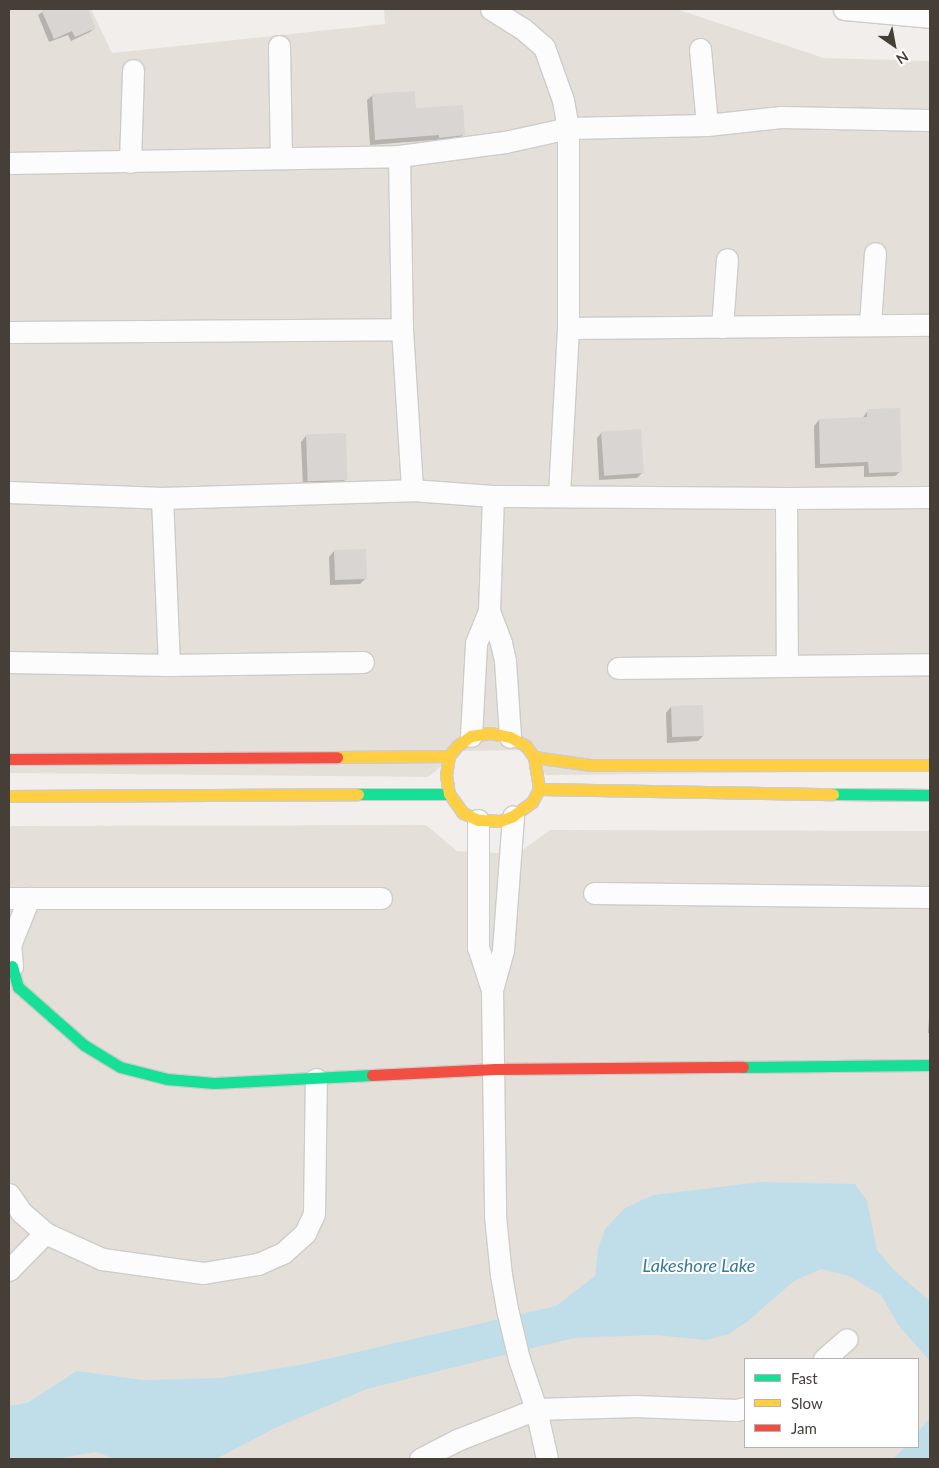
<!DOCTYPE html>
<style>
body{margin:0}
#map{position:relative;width:939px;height:1468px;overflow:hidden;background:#f1eeeb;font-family:Lato,sans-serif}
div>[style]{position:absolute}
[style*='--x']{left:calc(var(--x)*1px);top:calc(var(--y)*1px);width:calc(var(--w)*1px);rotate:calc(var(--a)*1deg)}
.residential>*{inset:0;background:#e4dfd9}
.water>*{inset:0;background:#c0deea}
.shadow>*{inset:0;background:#0003}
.building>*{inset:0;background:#d9d5d2;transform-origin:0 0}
.roads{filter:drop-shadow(1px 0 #ceccc9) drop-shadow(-1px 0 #ceccc9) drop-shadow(0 1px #ceccc9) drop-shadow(0 -1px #ceccc9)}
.street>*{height:21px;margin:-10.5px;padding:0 10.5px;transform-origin:10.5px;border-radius:10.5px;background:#fdfcfc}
.fast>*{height:11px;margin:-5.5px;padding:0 5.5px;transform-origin:5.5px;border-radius:5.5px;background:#16e098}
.slow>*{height:11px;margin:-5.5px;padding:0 5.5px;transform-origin:5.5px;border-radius:5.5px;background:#ffcf43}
.jam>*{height:11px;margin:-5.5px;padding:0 5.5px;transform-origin:5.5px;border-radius:5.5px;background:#f24e42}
span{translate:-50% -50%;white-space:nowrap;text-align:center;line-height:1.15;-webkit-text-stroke:4px #fff;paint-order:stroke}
.water-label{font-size:18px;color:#377998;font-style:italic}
.frame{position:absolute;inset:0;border:10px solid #463f38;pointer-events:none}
.legend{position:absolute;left:744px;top:1358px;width:175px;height:90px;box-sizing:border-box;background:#fff;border:1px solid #b5b2af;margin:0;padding:6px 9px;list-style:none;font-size:15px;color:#463f38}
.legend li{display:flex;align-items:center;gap:10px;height:25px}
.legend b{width:25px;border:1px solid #b5b2af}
.north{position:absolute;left:869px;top:20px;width:50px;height:50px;-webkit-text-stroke:4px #fff;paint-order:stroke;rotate:147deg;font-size:14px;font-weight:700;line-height:20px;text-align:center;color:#463f38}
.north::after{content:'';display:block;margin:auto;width:18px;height:22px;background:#463f38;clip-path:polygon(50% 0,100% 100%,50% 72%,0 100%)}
</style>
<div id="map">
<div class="residential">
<div style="clip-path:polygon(9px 9px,91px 9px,112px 53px,385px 24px,384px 9px,676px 9px,824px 58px,930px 61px,930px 771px,546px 775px,522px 750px,459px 751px,428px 777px,9px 773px)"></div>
<div style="clip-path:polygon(evenodd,426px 825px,457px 851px,517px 854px,550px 830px,930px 831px,930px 1459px,9px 1459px,9px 826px,426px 825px,745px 1359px,918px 1359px,918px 1447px,745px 1447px,745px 1359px)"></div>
</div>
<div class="water">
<div style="clip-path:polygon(761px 1182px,855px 1184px,867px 1201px,877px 1250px,895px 1271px,930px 1301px,930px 1361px,898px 1325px,881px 1295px,849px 1276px,821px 1269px,794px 1281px,748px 1321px,729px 1334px,707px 1340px,655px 1335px,574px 1338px,463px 1365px,367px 1389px,277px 1427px,216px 1459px,115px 1459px,96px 1452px,55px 1459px,9px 1459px,9px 1406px,27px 1403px,77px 1371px,143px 1380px,220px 1378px,305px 1364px,556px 1306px,595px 1276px,598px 1249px,605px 1229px,625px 1208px,653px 1195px)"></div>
<div style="clip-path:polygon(930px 1418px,930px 1459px,893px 1459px,905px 1447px,918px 1447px,918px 1432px)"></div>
</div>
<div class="shadow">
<div style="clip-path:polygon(47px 9px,87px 9px,95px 28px,90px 32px,71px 41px,68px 35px,49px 42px,38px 15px)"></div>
<div style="clip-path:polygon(373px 95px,464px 134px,459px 140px,434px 143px,434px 140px,370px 145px,367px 100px)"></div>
<div style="clip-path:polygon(868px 410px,901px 471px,895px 476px,864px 477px,864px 466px,815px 468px,814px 426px,819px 420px,862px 419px)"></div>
<div style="clip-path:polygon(602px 432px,642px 473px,637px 478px,599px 480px,597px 438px)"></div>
<div style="clip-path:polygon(306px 436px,346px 479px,341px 484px,303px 486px,301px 442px)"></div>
<div style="clip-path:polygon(334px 551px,366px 578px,360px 584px,330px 585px,329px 557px)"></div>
<div style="clip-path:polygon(671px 707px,703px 736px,698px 741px,667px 743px,666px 713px)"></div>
<div style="clip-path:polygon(930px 1016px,930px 1033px,928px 1033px,929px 1018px)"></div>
</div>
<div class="building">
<div style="clip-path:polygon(41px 9px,88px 9px,96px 28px,75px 37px,72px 31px,54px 39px)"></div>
<div style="clip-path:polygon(415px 91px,416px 108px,463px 105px,465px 135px,439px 138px,439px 135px,375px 140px,372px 94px)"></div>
<div style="clip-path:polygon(900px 408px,902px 472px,869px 473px,868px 462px,820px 464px,819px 419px,867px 417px,867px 409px)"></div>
<div style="left:641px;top:429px;width:44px;height:40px;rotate:86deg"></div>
<div style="left:346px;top:433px;width:47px;height:40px;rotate:88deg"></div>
<div style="left:366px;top:549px;width:30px;height:32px;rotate:88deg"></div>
<div style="left:703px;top:705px;width:31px;height:32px;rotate:88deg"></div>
</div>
<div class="roads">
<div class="street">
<div style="--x:491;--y:9;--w:36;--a:32"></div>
<div style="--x:522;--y:28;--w:29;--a:41"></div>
<div style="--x:544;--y:47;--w:56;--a:70.3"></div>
<div style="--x:563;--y:100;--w:28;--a:80"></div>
<div style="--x:568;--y:128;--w:200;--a:90"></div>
<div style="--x:568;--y:328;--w:168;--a:93.1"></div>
<div style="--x:844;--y:9;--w:86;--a:5.3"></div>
<div style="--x:279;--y:46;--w:112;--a:89"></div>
<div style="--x:700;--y:49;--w:76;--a:84.7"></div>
<div style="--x:399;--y:156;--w:173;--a:89"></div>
<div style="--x:402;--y:329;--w:161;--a:86.4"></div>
<div style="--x:130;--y:162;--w:92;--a:-88.1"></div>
<div style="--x:9;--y:163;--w:390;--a:-1"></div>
<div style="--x:399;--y:156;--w:107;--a:-7.5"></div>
<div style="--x:505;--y:142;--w:65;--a:-12.5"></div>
<div style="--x:568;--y:128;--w:139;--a:-1.2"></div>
<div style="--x:707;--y:125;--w:74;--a:-6.2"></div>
<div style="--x:781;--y:117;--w:149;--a:1.2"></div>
<div style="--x:870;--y:324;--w:71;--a:-86"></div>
<div style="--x:722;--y:327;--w:68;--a:-85.8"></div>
<div style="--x:568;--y:328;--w:362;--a:-0.5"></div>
<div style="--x:9;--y:332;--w:393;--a:-0.4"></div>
<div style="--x:9;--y:492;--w:153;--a:2.2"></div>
<div style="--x:162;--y:498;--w:250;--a:-1.8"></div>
<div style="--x:412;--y:490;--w:81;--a:4.2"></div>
<div style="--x:493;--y:496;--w:293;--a:0.4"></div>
<div style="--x:786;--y:498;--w:144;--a:-0.4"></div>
<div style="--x:162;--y:498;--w:167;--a:87.6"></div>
<div style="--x:786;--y:498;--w:166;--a:89.7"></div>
<div style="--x:489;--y:611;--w:34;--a:69"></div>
<div style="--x:501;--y:643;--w:18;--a:77"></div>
<div style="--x:505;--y:661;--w:76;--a:86.2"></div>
<div style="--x:9;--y:662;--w:160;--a:1.1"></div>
<div style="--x:169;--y:665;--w:194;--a:-0.9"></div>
<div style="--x:618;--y:668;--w:312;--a:-0.7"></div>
<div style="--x:471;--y:736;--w:93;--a:-86.9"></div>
<div style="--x:476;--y:643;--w:35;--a:-68"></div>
<div style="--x:489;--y:611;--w:115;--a:-88"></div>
<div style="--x:478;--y:820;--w:127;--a:90"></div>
<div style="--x:478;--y:947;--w:45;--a:72"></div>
<div style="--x:492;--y:990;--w:226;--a:89.2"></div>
<div style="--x:495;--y:1216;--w:59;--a:84.2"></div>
<div style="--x:501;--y:1275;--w:39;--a:80"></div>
<div style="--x:508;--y:1313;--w:47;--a:76.6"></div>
<div style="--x:519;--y:1359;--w:53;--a:71.2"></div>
<div style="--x:536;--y:1409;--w:51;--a:77.6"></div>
<div style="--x:594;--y:893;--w:336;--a:0.7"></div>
<div style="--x:9;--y:898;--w:372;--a:0"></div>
<div style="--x:9;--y:969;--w:4;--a:-45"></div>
<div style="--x:12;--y:966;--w:21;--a:-95"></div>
<div style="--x:10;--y:945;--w:51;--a:-68"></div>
<div style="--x:492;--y:990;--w:41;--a:-74.6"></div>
<div style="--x:503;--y:950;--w:134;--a:-85.7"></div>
<div style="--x:9;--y:1194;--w:22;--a:56"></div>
<div style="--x:21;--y:1212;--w:32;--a:41"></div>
<div style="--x:45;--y:1233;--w:63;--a:24.5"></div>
<div style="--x:102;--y:1259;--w:102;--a:7.9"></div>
<div style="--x:203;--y:1273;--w:56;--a:-9.3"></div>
<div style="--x:258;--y:1264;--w:27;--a:-24"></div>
<div style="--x:283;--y:1253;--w:30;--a:-42"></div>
<div style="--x:305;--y:1233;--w:21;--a:-65"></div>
<div style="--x:314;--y:1214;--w:135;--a:-89.2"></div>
<div style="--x:9;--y:1270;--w:52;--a:-45.8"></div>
<div style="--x:824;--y:1359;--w:30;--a:-41"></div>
<div style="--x:420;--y:1459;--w:42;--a:-27.2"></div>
<div style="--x:457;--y:1440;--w:85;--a:-21.4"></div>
<div style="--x:536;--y:1409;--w:99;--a:-1.7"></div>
<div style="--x:635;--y:1406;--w:101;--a:2.3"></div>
<div style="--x:736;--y:1410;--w:9;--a:-13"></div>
</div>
<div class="fast">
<div style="--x:358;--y:794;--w:91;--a:0"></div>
<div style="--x:833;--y:794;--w:97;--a:0.6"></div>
<div style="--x:12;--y:966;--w:22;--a:74"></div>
<div style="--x:18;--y:987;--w:88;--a:41.3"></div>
<div style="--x:84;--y:1045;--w:42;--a:31.4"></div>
<div style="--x:120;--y:1067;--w:49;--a:14.3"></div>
<div style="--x:167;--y:1079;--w:47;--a:4.9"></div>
<div style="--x:214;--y:1083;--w:158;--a:-2.9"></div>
<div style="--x:743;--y:1067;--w:187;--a:-0.6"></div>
</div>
<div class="slow">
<div style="--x:490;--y:733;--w:20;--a:11"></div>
<div style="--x:510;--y:737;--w:18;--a:29"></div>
<div style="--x:526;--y:746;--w:14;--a:54"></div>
<div style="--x:534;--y:757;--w:32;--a:81"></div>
<div style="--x:539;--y:789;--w:15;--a:118"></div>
<div style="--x:532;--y:802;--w:24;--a:144"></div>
<div style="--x:513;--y:816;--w:14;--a:159"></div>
<div style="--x:500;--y:821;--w:22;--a:-177"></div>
<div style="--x:478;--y:820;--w:17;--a:-155"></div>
<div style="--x:463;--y:813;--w:24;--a:-126"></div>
<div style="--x:449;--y:794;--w:19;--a:-99"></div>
<div style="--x:446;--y:775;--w:19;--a:-81"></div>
<div style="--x:449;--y:756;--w:13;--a:-51"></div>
<div style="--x:457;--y:746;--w:17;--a:-36"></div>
<div style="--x:471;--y:736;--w:19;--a:-9"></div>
<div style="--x:337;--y:757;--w:112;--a:-0.5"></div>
<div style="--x:534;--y:757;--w:58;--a:8"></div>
<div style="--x:591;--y:765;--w:339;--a:0"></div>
<div style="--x:539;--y:789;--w:294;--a:1"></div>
<div style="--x:9;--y:796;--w:349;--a:-0.3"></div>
</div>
<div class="jam">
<div style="--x:9;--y:759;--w:328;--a:-0.3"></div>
<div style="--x:372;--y:1075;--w:123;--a:-2.8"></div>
<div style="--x:495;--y:1069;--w:248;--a:-0.5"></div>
</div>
</div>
<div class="water-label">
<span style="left:699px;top:1265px">Lakeshore Lake</span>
</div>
<div class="frame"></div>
<ul class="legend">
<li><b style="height:6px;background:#16e098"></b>Fast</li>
<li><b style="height:6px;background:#ffcf43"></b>Slow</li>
<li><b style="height:6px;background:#f24e42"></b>Jam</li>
</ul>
<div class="north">N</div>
</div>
